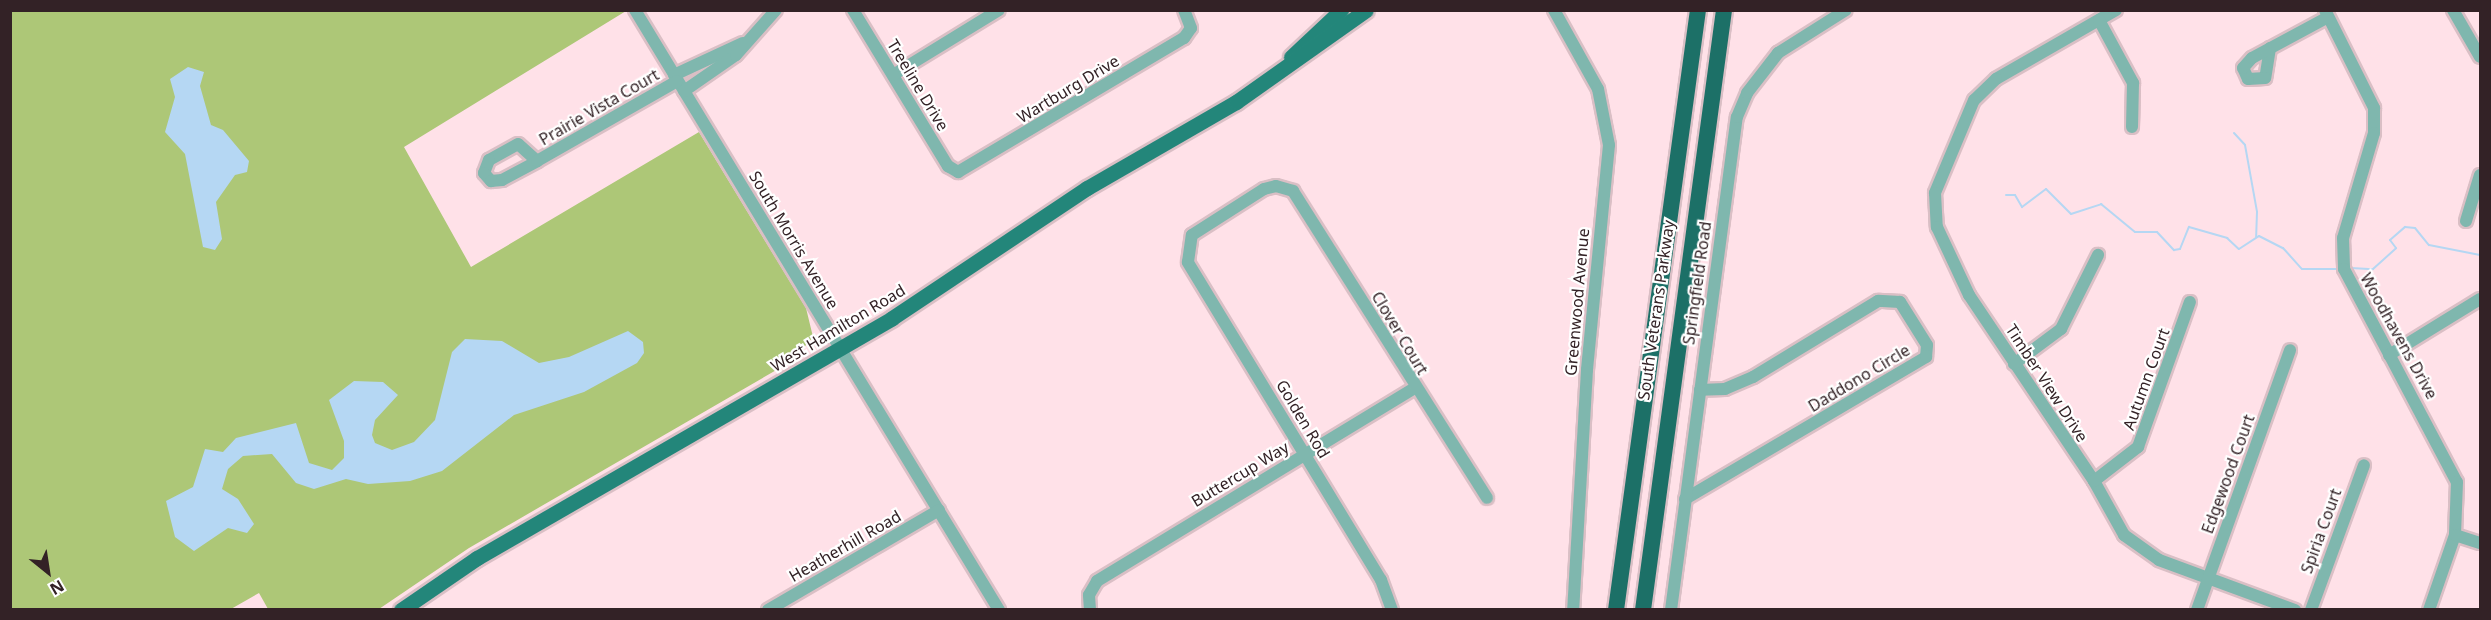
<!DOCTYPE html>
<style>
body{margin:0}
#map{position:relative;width:2491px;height:620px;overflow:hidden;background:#ffe1e8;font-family:"Noto Sans",sans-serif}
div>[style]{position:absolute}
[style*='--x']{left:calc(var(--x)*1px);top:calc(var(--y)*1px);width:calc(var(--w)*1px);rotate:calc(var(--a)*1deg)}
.green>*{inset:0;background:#adc777}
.water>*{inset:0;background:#b5d7f3}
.stream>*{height:2px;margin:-1px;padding:0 1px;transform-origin:1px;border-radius:1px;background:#b5d7f3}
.roads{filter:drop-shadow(2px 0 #dabfc5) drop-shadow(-2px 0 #dabfc5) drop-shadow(0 2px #dabfc5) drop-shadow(0 -2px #dabfc5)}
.minor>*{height:12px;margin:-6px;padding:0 6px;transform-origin:6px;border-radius:6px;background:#7fb7ae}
.major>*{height:15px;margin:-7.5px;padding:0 7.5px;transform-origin:7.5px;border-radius:7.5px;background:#23867a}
.highway>*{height:16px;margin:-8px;padding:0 8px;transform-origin:8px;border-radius:8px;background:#1c7067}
span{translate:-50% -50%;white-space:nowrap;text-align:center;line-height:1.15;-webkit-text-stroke:4.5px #fff;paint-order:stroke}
.street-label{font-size:16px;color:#332226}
.frame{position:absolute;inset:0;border:12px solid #332226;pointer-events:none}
.north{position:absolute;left:18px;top:542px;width:60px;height:60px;-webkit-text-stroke:4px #fff;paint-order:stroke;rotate:150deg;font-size:16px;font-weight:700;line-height:24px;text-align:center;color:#332226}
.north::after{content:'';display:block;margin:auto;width:21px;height:27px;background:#332226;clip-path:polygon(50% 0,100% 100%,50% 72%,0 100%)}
</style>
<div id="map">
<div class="green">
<div style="clip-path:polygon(10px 11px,626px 11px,404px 147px,471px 267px,699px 132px,806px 308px,813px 337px,792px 361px,469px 548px,379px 609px,268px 609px,259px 593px,231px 609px,11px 609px)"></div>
</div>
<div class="water">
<div style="clip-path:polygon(188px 67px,204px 72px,200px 86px,211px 125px,223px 130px,249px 161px,247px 172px,235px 175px,216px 202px,222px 239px,215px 250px,203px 247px,185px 154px,165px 132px,175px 97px,170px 79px)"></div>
<div style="clip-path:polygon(628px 331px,643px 342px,644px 353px,637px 363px,584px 392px,514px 415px,442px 471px,410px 481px,368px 484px,346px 479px,314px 489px,296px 483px,272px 454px,243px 456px,228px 469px,222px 489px,238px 499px,254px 524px,247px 533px,228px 528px,194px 551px,175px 537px,166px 501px,193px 487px,205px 449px,223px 452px,236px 438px,296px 423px,309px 463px,332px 470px,344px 458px,344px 441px,329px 400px,354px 381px,383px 382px,398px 395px,375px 420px,372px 435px,375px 443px,392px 450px,414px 442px,435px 420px,452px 352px,465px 339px,502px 341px,539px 363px,569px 357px)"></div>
</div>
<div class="stream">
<div style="--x:2234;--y:133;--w:16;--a:47"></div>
<div style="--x:2245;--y:145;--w:68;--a:79.8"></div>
<div style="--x:2257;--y:212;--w:25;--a:92"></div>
<div style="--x:2006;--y:195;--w:9;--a:0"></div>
<div style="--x:2015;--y:195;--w:14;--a:60"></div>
<div style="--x:2022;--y:207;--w:30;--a:-37"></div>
<div style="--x:2046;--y:189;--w:35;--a:45"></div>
<div style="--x:2071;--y:214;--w:32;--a:-18"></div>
<div style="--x:2101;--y:204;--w:44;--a:39.5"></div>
<div style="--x:2135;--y:232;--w:22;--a:0"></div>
<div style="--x:2157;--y:232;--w:25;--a:47"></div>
<div style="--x:2174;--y:250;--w:6;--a:-9"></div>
<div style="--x:2180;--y:249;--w:24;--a:-68"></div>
<div style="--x:2189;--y:227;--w:40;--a:16"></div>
<div style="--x:2227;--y:238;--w:16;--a:43"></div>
<div style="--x:2239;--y:249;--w:24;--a:-33"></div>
<div style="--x:2259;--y:236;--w:27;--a:27"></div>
<div style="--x:2283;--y:248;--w:28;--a:48"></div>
<div style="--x:2302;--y:269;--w:34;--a:0"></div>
<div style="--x:2351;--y:268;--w:22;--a:3"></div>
<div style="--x:2373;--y:269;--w:31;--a:-42"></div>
<div style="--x:2396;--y:248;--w:10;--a:-127"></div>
<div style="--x:2390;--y:240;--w:20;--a:-41"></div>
<div style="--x:2405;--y:227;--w:10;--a:6"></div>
<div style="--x:2415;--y:228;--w:22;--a:51"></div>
<div style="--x:2429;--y:245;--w:52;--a:11.1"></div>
</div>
<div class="roads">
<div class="minor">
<div style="--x:635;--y:10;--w:702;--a:58.76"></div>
<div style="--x:853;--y:10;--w:183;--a:58.7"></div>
<div style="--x:948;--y:166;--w:12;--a:31"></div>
<div style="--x:958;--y:172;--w:263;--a:-30.7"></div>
<div style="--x:1184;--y:38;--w:12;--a:-55"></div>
<div style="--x:1191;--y:28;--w:19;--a:-111"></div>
<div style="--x:1554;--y:10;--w:90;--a:60.9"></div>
<div style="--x:1598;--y:89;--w:57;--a:78.9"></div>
<div style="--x:1609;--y:145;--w:226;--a:95.6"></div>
<div style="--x:1587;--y:370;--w:240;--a:93.3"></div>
<div style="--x:2116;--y:10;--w:138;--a:150.1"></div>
<div style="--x:1996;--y:79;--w:30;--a:136"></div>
<div style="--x:1974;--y:100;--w:101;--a:112.8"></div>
<div style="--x:1935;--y:193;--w:34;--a:87"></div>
<div style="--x:1937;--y:227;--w:75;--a:64.8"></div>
<div style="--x:1969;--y:295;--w:224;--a:56.1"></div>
<div style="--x:2094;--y:481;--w:62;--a:60.9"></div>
<div style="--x:2124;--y:535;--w:43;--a:35.5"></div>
<div style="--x:2159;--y:560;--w:145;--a:20.2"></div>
<div style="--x:2325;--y:10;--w:110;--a:63.4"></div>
<div style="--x:2374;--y:108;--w:25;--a:90"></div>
<div style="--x:2374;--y:133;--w:109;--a:106.4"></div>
<div style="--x:2343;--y:238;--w:31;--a:88"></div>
<div style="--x:2344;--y:269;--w:241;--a:62.1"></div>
<div style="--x:2457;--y:482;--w:53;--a:92.2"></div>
<div style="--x:2455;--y:535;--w:79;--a:109.1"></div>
<div style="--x:2453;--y:10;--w:54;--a:60.1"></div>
<div style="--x:2099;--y:20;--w:72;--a:61.6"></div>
<div style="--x:2133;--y:83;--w:44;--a:91.3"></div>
<div style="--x:2270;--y:48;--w:30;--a:99"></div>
<div style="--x:2265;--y:78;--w:17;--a:177"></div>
<div style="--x:2248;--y:79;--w:12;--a:-114"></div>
<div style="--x:2243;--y:68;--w:13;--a:-48"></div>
<div style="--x:2252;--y:58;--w:86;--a:-28.3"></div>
<div style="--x:674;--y:75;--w:76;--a:-24.9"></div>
<div style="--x:893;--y:75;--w:124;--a:-31.5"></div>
<div style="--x:684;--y:91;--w:63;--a:-34.7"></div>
<div style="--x:736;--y:55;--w:60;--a:-48.4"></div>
<div style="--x:537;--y:161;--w:25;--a:-138"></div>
<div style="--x:518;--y:144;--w:33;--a:151"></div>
<div style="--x:489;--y:160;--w:14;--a:111"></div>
<div style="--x:484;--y:173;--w:11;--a:49"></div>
<div style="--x:491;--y:181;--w:11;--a:-5"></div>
<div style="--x:502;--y:180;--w:40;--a:-28"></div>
<div style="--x:537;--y:161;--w:161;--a:-29.7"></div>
<div style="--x:2466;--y:221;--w:48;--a:-73.1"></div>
<div style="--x:2389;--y:355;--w:107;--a:-31.6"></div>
<div style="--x:2014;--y:364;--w:59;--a:-36.7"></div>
<div style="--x:2061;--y:329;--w:83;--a:-63.4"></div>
<div style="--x:2094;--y:481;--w:56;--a:-37.7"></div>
<div style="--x:2138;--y:447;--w:154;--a:-70.3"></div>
<div style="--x:1685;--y:499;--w:280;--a:-30.5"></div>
<div style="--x:1926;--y:357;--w:12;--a:-85"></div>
<div style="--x:1927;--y:345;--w:51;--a:-122.1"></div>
<div style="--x:1900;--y:302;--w:22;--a:-177"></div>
<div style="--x:1878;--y:301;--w:146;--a:148.7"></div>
<div style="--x:1753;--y:377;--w:30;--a:157"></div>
<div style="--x:1725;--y:389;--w:25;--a:178"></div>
<div style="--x:2455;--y:535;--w:26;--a:18"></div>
<div style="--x:768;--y:610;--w:198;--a:-30.3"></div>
<div style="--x:1090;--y:610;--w:15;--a:-94"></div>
<div style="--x:1089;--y:595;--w:16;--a:-60"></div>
<div style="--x:1097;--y:581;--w:371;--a:-31.3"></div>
<div style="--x:1392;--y:610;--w:32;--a:-110"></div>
<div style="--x:1381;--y:580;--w:372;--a:-121.3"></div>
<div style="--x:1188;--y:262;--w:27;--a:-82"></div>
<div style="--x:1192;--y:235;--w:85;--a:-32.6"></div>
<div style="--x:1264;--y:189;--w:12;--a:-14"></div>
<div style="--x:1276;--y:186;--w:18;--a:16"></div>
<div style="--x:1293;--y:191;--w:363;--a:57.7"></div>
<div style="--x:1671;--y:610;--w:497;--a:-82.4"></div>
<div style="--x:1737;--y:117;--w:26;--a:-67"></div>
<div style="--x:1747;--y:93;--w:51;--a:-52.2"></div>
<div style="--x:1778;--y:53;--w:80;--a:-32.3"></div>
<div style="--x:2197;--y:610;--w:276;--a:-70.3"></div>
<div style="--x:2311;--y:610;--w:154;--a:-69.9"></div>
</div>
<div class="major">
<div style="--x:1291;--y:57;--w:69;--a:-43.2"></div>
<div style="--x:401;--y:610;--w:92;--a:-34.4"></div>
<div style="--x:477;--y:558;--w:479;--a:-30"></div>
<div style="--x:892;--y:318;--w:234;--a:-33.7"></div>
<div style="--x:1087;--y:188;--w:172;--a:-30"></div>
<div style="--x:1236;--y:102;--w:159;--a:-35.3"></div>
</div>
<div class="highway">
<div style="--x:1616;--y:610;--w:606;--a:-82.22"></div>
<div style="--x:1643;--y:610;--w:605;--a:-82.31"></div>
</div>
</div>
<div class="street-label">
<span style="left:918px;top:85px;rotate:59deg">Treeline Drive</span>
<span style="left:1068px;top:89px;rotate:-31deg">Wartburg Drive</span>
<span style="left:599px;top:107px;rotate:-30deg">Prairie Vista Court</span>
<span style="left:794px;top:240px;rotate:59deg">South Morris Avenue</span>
<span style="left:1697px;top:283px;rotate:-82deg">Springfield Road</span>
<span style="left:1577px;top:302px;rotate:-85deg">Greenwood Avenue</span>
<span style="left:1656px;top:310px;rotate:-82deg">South Veterans Parkway</span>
<span style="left:838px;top:328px;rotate:-31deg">West Hamilton Road</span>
<span style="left:1400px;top:333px;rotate:59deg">Clover Court</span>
<span style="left:2399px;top:336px;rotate:61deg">Woodhavens Drive</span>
<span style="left:1859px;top:378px;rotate:-31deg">Daddono Circle</span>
<span style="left:2146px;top:379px;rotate:-70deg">Autumn Court</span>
<span style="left:2047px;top:383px;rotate:57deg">Timber View Drive</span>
<span style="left:1303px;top:419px;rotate:59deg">Golden Rod</span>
<span style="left:1240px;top:474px;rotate:-31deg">Buttercup Way</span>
<span style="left:2228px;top:474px;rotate:-70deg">Edgewood Court</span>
<span style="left:2321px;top:531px;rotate:-70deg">Spiria Court</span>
<span style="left:845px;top:546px;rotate:-30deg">Heatherhill Road</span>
</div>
<div class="frame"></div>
<div class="north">N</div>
</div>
